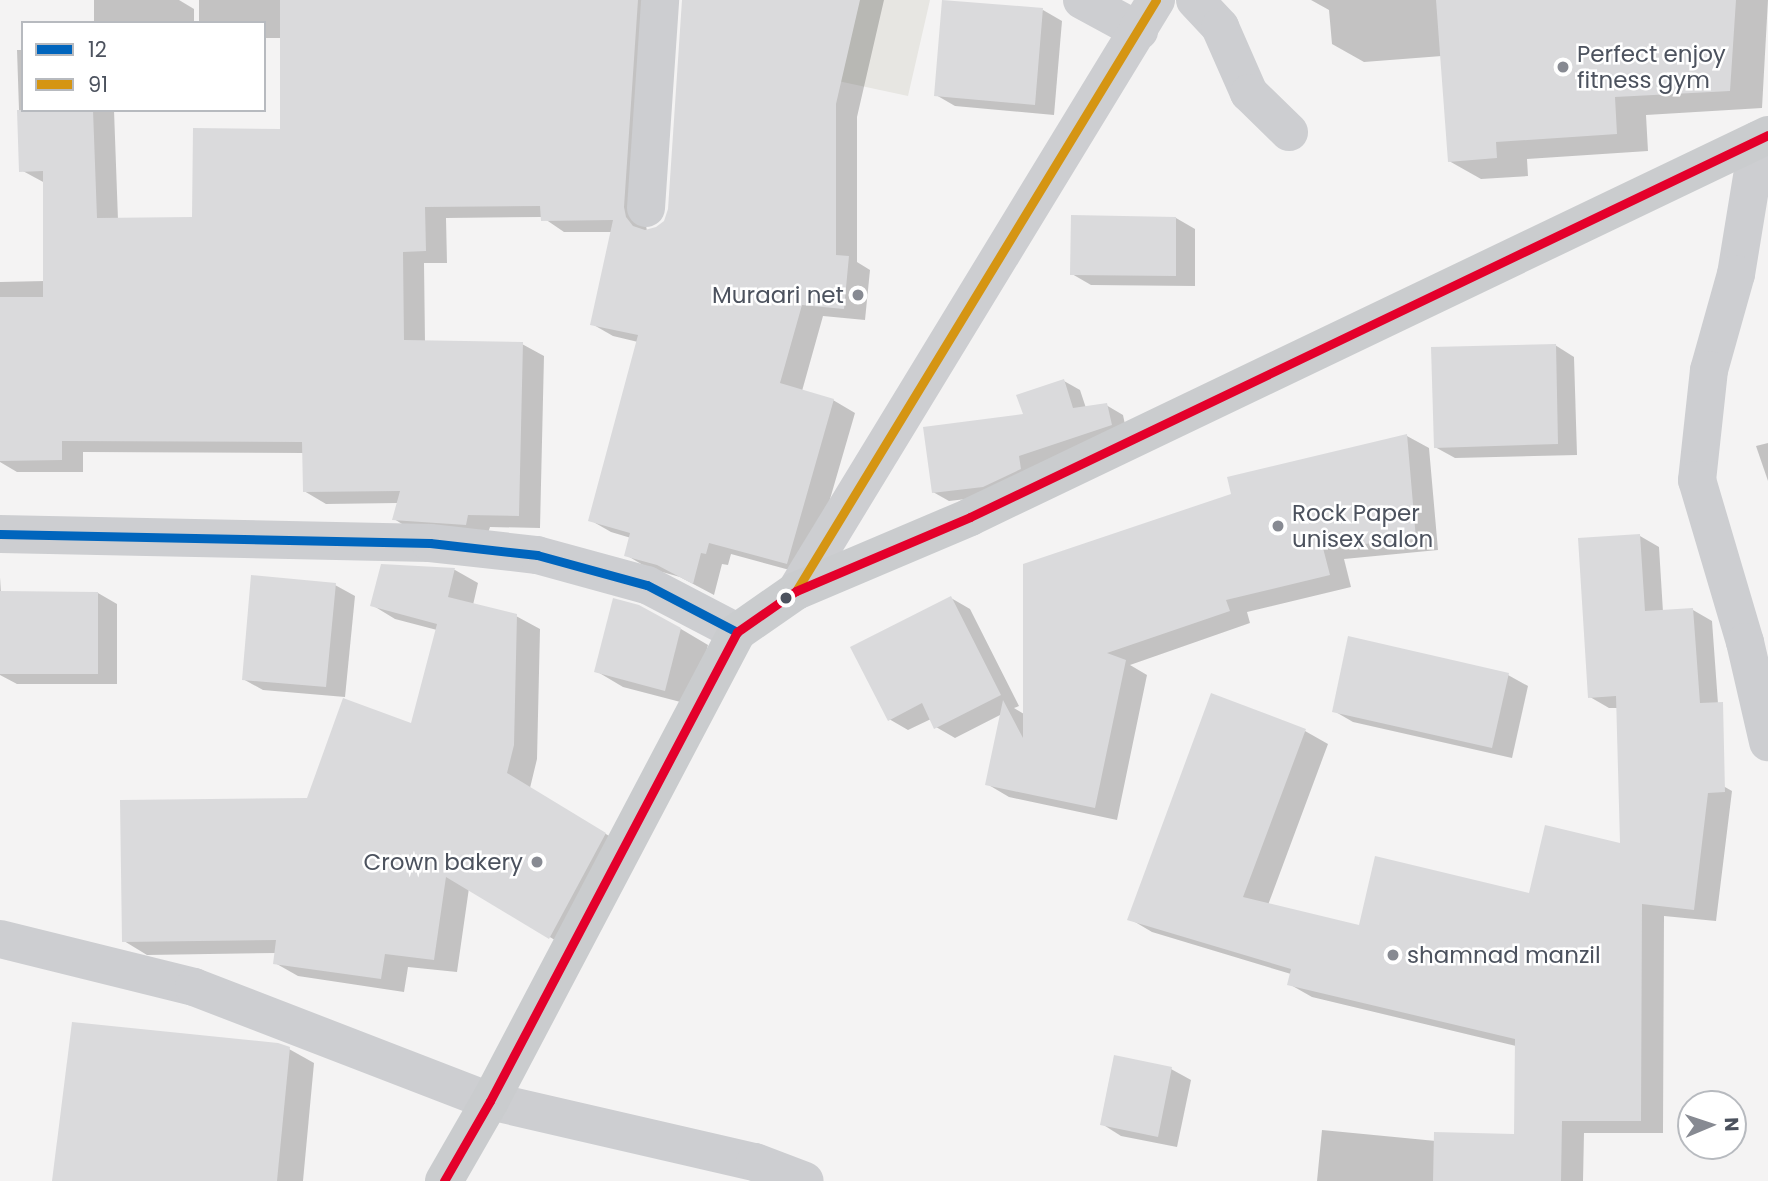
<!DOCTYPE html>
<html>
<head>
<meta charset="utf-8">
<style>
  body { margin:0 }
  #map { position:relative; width:1768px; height:1181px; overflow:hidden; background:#f4f3f3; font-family:Poppins,sans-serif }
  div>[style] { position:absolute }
  .commercial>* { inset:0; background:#e7e6e2 }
  .shadow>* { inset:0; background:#0003 }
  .building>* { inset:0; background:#dadadc }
  .minor>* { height:38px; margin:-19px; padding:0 19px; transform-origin:19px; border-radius:19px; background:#cdced1 }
  .major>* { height:38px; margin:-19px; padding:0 19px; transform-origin:19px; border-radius:19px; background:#caccce }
  .bus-1>* { height:9px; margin:-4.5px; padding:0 4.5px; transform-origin:4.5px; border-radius:4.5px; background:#0065bd }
  .bus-2>* { height:9px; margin:-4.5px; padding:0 4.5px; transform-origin:4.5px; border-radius:4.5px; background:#d59513 }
  .bus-3>* { height:9px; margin:-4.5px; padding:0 4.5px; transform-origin:4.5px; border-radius:4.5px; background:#e4002b }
  .dots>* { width:19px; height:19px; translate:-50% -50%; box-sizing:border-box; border:4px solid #fff; border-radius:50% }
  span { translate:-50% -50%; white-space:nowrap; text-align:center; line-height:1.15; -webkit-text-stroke:5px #fff; paint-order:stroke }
  .poi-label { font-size:23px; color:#4c525e }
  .left { translate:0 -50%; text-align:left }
  .right { translate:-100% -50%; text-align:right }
  .legend { position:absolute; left:21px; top:21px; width:245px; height:91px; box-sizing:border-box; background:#fff; border:2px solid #b7babf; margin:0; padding:9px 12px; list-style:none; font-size:21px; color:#4c525e }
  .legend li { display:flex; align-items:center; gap:14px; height:35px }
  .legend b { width:35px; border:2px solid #b7babf }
  .north { position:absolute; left:1677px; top:1090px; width:70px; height:70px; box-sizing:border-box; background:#fff; border:2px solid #b7babf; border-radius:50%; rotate:88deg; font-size:19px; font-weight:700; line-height:28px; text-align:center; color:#4c525e }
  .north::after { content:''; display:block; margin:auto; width:24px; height:32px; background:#878a92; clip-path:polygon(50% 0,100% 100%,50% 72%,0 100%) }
</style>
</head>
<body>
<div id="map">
  <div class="commercial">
    <i style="clip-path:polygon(751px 0,930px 0,908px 96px,740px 60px)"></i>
  </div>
  <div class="shadow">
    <i style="clip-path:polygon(94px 0,179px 0,194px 9px,194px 23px,94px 23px)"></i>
    <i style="clip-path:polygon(199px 0,664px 0,645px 220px,647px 231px,657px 229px,665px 222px,670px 210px,683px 0,884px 0,857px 117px,857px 262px,870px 270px,865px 320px,823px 316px,802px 391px,833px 400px,855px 413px,808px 575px,731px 554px,728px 565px,722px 564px,714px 595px,680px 577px,648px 568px,626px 555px,631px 538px,611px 532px,590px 520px,638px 342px,613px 336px,592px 324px,612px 232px,564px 232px,542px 217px,446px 218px,447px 263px,424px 263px,425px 342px,522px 344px,544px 356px,540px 528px,490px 527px,487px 536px,415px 532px,394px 519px,398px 503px,326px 504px,304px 491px,304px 453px,83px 452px,83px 472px,17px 472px,0 462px,0 282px,45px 281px,45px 183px,21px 170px,17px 50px,23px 50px,23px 110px,114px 110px,118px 220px,193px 219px,282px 131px,282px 38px,264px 38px,264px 23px,199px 23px)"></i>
    <i style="clip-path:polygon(1311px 0,1768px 0,1762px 108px,1646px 115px,1648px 151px,1527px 159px,1528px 176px,1481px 179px,1449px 161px,1442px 56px,1364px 62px,1332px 44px,1329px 10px)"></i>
    <i style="clip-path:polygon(1043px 10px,1062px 21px,1054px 115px,955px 106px,936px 95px)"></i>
    <i style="clip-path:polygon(1176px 218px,1195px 229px,1195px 286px,1091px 285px,1072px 274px)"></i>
    <i style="clip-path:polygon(1555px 345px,1574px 357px,1577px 455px,1455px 458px,1435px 447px)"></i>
    <i style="clip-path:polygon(1064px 381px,1080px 390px,1086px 408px,1106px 405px,1123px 415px,1127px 434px,1000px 495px,949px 501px,933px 492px)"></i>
    <i style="clip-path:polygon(1407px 436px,1429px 448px,1438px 550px,1344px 559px,1351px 587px,1247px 612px,1250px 623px,1130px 665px,1147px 675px,1117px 820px,1009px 797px,987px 784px,1002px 714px,955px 738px,936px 727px,931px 719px,908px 730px,889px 719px,951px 598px,970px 609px,1019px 706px,1014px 708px,1024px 714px,1024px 565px)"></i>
    <i style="clip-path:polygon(1768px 443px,1768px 481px,1756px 446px)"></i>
    <i style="clip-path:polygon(1640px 536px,1659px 547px,1663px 612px,1693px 610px,1712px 621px,1721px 745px,1618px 708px,1609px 708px,1590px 697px)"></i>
    <i style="clip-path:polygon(428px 567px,455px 570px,478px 583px,473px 605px,516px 616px,540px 629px,537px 759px,530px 788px,629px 848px,573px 951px,469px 888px,457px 972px,408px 967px,404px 992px,298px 976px,275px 963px,276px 953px,147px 955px,124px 941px,309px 799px,412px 726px,437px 630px,395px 619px,372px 605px)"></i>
    <i style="clip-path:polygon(0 577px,1px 593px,98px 593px,117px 604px,117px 684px,17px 684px,0 675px)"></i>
    <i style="clip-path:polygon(335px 585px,355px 596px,345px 697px,263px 690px,243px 679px)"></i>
    <i style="clip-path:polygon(681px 629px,708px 645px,692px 705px,623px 687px,596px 671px)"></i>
    <i style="clip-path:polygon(1508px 675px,1528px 686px,1512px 758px,1353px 722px,1334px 711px)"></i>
    <i style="clip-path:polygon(1212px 695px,1305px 731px,1328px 744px,1268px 905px,1361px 927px,1530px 895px,1622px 845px,1709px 778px,1732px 791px,1716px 921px,1664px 916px,1663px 1133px,1584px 1133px,1583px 1181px,1317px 1181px,1322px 1130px,1436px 1141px,1516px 1136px,1516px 1046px,1312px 997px,1289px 984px,1291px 974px,1152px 932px,1130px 919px)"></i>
    <i style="clip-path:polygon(289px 1049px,314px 1063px,303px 1181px,54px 1181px)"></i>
    <i style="clip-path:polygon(1171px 1069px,1191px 1080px,1177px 1147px,1121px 1136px,1102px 1124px)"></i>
  </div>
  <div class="building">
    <i style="clip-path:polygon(280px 0,638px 0,624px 207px,626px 217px,633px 226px,645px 230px,656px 227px,664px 221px,668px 209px,682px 0,860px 0,836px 104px,836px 255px,849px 256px,844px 309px,802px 305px,780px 383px,834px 399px,787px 564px,709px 543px,706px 554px,701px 553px,693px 584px,657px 565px,624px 556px,630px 533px,588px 521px,638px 335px,590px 325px,613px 220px,541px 221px,540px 206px,425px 207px,426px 251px,403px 252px,404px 340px,523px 342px,519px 516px,468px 515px,466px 525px,392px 520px,400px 491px,303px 492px,302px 442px,62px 441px,62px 460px,0 461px,0 297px,43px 297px,43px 171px,19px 172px,17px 110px,93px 110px,97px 218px,192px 217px,193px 128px,280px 129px)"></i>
    <i style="clip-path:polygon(942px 0,1043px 8px,1035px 105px,934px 96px)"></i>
    <i style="clip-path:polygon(1436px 0,1736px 0,1730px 91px,1615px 97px,1617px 134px,1496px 142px,1497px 158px,1448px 162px)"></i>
    <i style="clip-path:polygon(1071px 215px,1176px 217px,1176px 276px,1070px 275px)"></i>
    <i style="clip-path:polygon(1556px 344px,1558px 444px,1434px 448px,1431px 347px)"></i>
    <i style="clip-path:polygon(1064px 379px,1073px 408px,1107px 403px,1112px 425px,1019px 456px,1021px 469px,983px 487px,932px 493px,923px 427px,1023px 414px,1016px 395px)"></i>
    <i style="clip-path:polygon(1407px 434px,1416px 539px,1323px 548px,1330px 575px,1226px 600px,1230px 611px,1107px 653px,1126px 660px,1095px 808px,985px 785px,1003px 700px,1023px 738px,1023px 564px,1231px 494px,1227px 477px)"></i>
    <i style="clip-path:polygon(1640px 534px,1645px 611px,1693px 608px,1700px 703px,1723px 702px,1725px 792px,1708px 793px,1694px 910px,1642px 904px,1641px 1121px,1562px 1121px,1561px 1181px,1433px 1181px,1434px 1132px,1514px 1134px,1515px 1039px,1287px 985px,1291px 969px,1127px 920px,1211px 693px,1306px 729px,1243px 897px,1359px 925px,1375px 856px,1529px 893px,1545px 825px,1620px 843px,1616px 696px,1588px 698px,1578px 538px)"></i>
    <i style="clip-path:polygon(381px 564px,455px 568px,448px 597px,517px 614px,514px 745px,507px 773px,606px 833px,549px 939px,446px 877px,434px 960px,385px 954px,381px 979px,273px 964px,276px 940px,122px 942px,120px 800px,307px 798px,343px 698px,411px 723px,437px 624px,370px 606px)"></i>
    <i style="clip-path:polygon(251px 575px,336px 583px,326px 687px,242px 680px)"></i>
    <i style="clip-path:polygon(0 591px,98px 592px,98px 674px,0 674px)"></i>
    <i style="clip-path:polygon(951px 596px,1001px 695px,934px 729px,922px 703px,888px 721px,850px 647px)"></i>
    <i style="clip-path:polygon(613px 598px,639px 605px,681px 628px,665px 691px,594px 672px)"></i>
    <i style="clip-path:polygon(1348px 636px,1509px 673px,1492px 748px,1332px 712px)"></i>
    <i style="clip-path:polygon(72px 1022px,278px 1043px,290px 1047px,277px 1181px,52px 1181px)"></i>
    <i style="clip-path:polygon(1114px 1055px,1172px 1067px,1158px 1137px,1100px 1125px)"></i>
  </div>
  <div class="minor">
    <i style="left:1082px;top:0;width:65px;rotate:28.5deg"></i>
    <i style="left:1195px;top:0;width:37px;rotate:47deg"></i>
    <i style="left:1220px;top:27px;width:72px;rotate:66.3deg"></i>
    <i style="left:1249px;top:93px;width:56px;rotate:44.3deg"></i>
    <i style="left:1758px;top:140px;width:136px;rotate:99.3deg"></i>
    <i style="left:1736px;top:274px;width:100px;rotate:105.7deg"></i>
    <i style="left:1709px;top:370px;width:111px;rotate:96.2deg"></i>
    <i style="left:1697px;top:480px;width:169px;rotate:73.5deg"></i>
    <i style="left:1745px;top:642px;width:103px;rotate:77deg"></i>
    <i style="left:646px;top:208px;width:208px;rotate:-86.1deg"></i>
    <i style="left:0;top:534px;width:430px;rotate:1.2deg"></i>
    <i style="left:430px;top:543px;width:108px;rotate:6.4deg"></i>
    <i style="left:537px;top:555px;width:114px;rotate:15.3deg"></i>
    <i style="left:647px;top:585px;width:102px;rotate:27.6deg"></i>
    <i style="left:796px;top:591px;width:692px;rotate:-58.65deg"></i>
    <i style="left:0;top:939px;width:200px;rotate:13.9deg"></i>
    <i style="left:194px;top:987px;width:317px;rotate:21.1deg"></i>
    <i style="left:490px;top:1101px;width:272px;rotate:13deg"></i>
    <i style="left:755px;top:1162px;width:53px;rotate:20.8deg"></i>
  </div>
  <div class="major">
    <i style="left:444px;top:1181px;width:92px;rotate:-60.1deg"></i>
    <i style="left:490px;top:1101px;width:530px;rotate:-62.23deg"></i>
    <i style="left:737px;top:632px;width:72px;rotate:-34.8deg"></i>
    <i style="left:796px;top:591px;width:189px;rotate:-23deg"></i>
    <i style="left:970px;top:517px;width:885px;rotate:-25.58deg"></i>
  </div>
  <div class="bus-1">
    <i style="left:0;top:534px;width:430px;rotate:1.2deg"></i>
    <i style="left:430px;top:543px;width:108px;rotate:6.4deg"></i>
    <i style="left:537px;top:555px;width:114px;rotate:15.3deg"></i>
    <i style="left:647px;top:585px;width:102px;rotate:27.6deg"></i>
  </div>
  <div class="bus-2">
    <i style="left:796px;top:591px;width:692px;rotate:-58.65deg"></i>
  </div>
  <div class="bus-3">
    <i style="left:444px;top:1181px;width:92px;rotate:-60.1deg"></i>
    <i style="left:490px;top:1101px;width:530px;rotate:-62.23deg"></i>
    <i style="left:737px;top:632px;width:72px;rotate:-34.8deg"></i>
    <i style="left:796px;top:591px;width:189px;rotate:-23deg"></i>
    <i style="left:970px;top:517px;width:885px;rotate:-25.58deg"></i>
  </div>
  <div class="dots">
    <i style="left:1563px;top:67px;background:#878a92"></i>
    <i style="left:858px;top:295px;background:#878a92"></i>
    <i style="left:1278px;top:526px;background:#878a92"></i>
    <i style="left:786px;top:598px;background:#4c525e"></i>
    <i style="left:537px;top:862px;background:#878a92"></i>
    <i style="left:1393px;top:955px;background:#878a92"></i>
  </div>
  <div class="poi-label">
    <span class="left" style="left:1577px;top:67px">Perfect enjoy<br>fitness gym</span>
    <span class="right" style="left:844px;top:295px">Muraari net</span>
    <span class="left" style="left:1292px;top:526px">Rock Paper<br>unisex salon</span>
    <span class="right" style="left:523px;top:862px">Crown bakery</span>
    <span class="left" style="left:1407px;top:955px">shamnad manzil</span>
  </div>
  <ul class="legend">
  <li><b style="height:9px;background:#0065bd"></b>12</li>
  <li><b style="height:9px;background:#d59513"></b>91</li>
  </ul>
  <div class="north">N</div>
</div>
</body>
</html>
